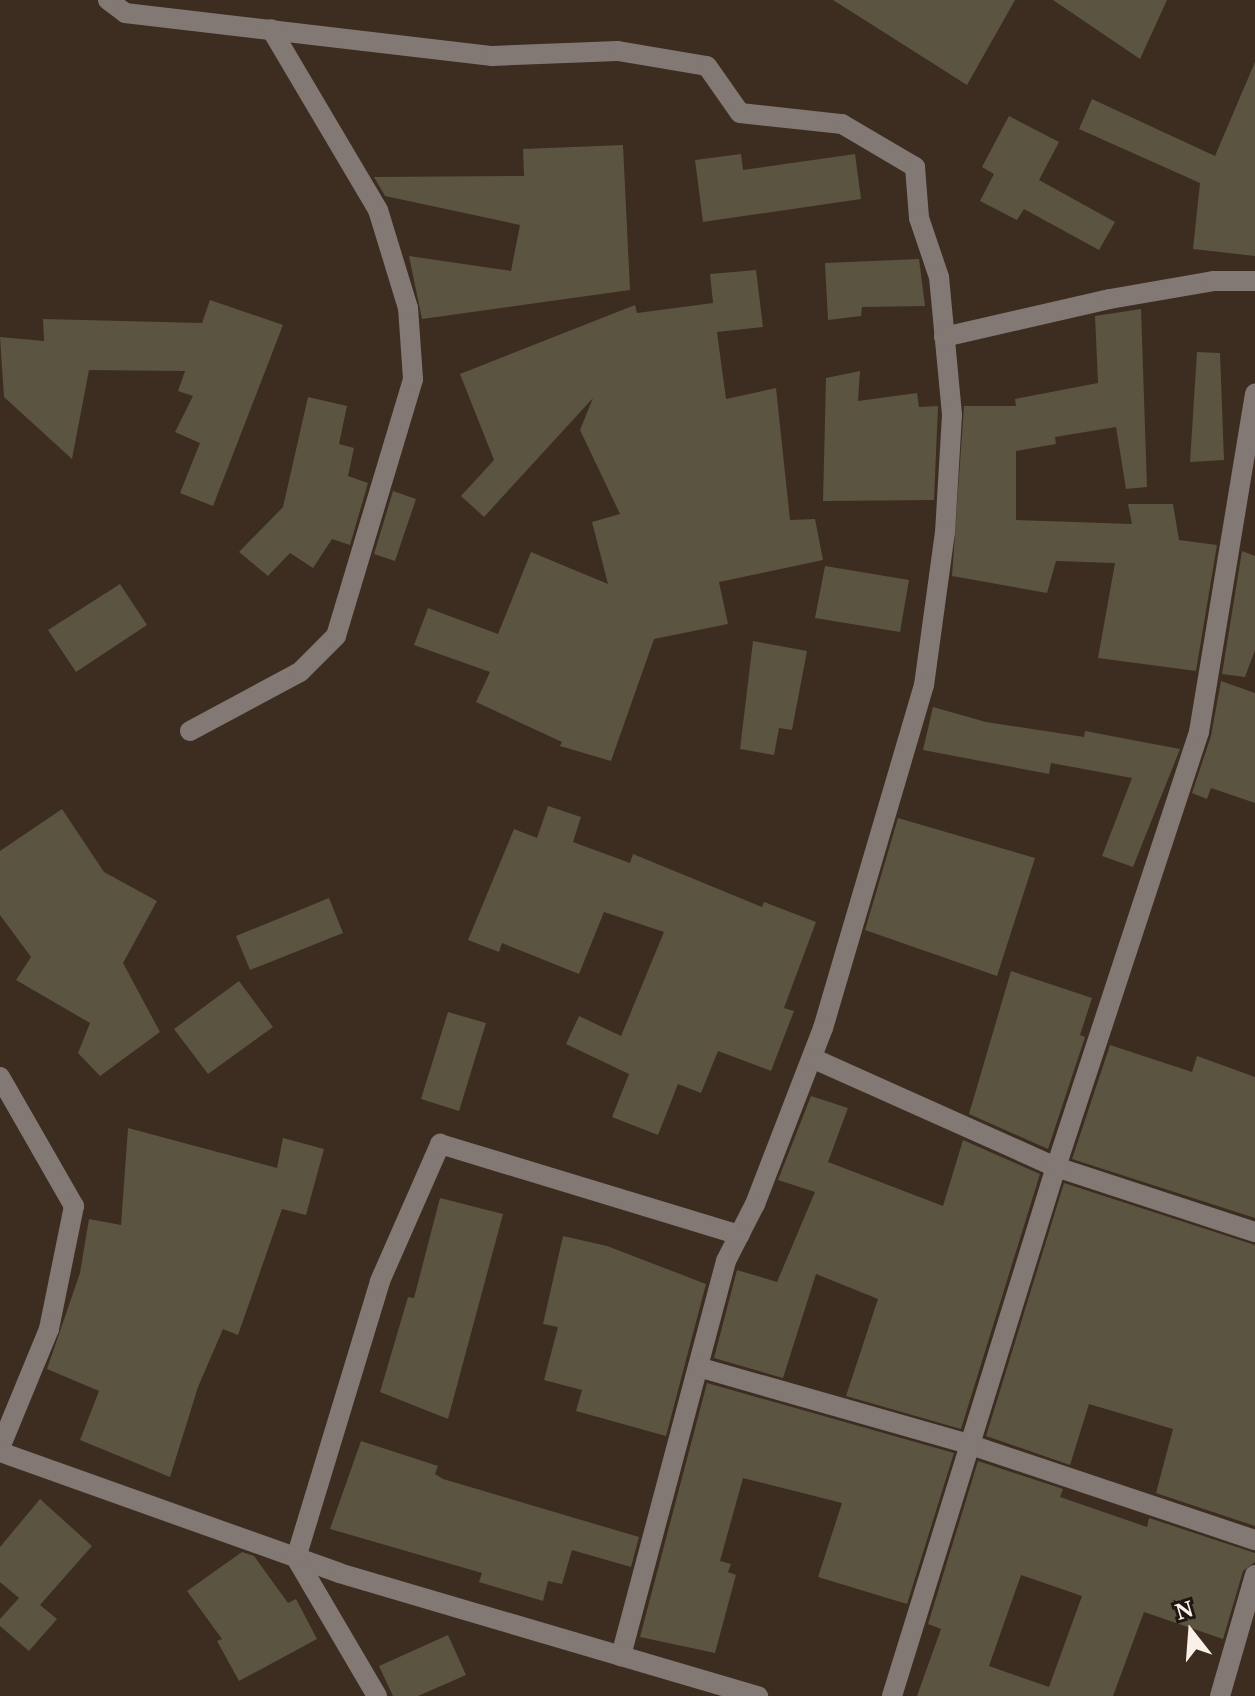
<!DOCTYPE html>
<html>
<head>
<meta charset="utf-8">
<style>
  body { margin:0 }
  #map { position:relative; width:1255px; height:1696px; overflow:hidden; background:#3c2d20; font-family:"Noto Serif",serif }
  div>[style] { position:absolute }
  .building>* { inset:0; background:#5b5441 }
  .minor>* { height:20px; margin:-10px; padding:0 10px; transform-origin:10px; border-radius:10px; background:#827874 }
  span { translate:-50% -50%; white-space:nowrap; text-align:center; line-height:1.15; -webkit-text-stroke:6px #1e1711; paint-order:stroke }
  .north { position:absolute; left:1151px; top:1592px; width:80px; height:80px; -webkit-text-stroke:6px #1e1711; paint-order:stroke; rotate:343deg; font-size:22px; font-weight:700; line-height:32px; text-align:center; color:#f9f0e7 }
  .north::after { content:''; display:block; margin:auto; width:28px; height:36px; background:#f9f0e7; clip-path:polygon(50% 0,100% 100%,50% 72%,0 100%) }
</style>
</head>
<body>
<div id="map">
  <div class="building">
    <i style="clip-path:polygon(833px 0,1015px 0,967px 85px)"></i>
    <i style="clip-path:polygon(1053px 0,1167px 0,1140px 59px)"></i>
    <i style="clip-path:polygon(1255px 62px,1255px 256px,1193px 249px,1200px 183px,1079px 129px,1092px 99px,1215px 156px)"></i>
    <i style="clip-path:polygon(1009px 116px,1059px 142px,1039px 180px,1115px 222px,1099px 250px,1024px 209px,1017px 220px,980px 201px,994px 174px,982px 167px)"></i>
    <i style="clip-path:polygon(623px 145px,630px 290px,422px 319px,409px 256px,511px 271px,520px 225px,385px 196px,374px 177px,524px 176px,523px 149px)"></i>
    <i style="clip-path:polygon(741px 154px,743px 170px,855px 154px,861px 199px,703px 222px,695px 160px)"></i>
    <i style="clip-path:polygon(919px 259px,925px 306px,862px 307px,861px 316px,828px 320px,825px 263px)"></i>
    <i style="clip-path:polygon(756px 270px,763px 327px,717px 332px,726px 399px,776px 388px,790px 520px,815px 519px,823px 560px,719px 582px,728px 624px,654px 639px,611px 761px,560px 746px,562px 742px,476px 702px,490px 672px,414px 645px,428px 608px,498px 634px,531px 552px,608px 584px,592px 522px,620px 514px,580px 430px,593px 398px,484px 517px,461px 496px,494px 460px,460px 374px,635px 305px,637px 313px,713px 303px,710px 274px)"></i>
    <i style="clip-path:polygon(210px 300px,283px 325px,213px 506px,180px 493px,200px 443px,175px 432px,193px 396px,178px 391px,185px 371px,89px 370px,72px 459px,4px 397px,0 337px,44px 341px,43px 319px,202px 323px)"></i>
    <i style="clip-path:polygon(1141px 309px,1147px 487px,1126px 489px,1116px 427px,1055px 437px,1056px 444px,1016px 451px,1016px 520px,1132px 524px,1128px 504px,1173px 504px,1179px 540px,1217px 545px,1196px 671px,1098px 658px,1115px 563px,1056px 561px,1047px 593px,952px 576px,964px 406px,1016px 406px,1015px 399px,1098px 383px,1095px 316px)"></i>
    <i style="clip-path:polygon(1197px 352px,1220px 353px,1224px 460px,1190px 462px)"></i>
    <i style="clip-path:polygon(860px 371px,858px 401px,917px 393px,919px 407px,938px 406px,934px 500px,823px 501px,826px 378px)"></i>
    <i style="clip-path:polygon(308px 397px,347px 406px,339px 444px,354px 448px,348px 476px,368px 483px,350px 545px,332px 539px,313px 568px,290px 553px,268px 576px,239px 552px,283px 507px)"></i>
    <i style="clip-path:polygon(393px 491px,416px 499px,395px 561px,374px 554px)"></i>
    <i style="clip-path:polygon(1242px 551px,1255px 556px,1255px 650px,1245px 677px,1222px 674px)"></i>
    <i style="clip-path:polygon(825px 566px,909px 580px,900px 632px,815px 618px)"></i>
    <i style="clip-path:polygon(120px 584px,147px 625px,76px 672px,48px 630px)"></i>
    <i style="clip-path:polygon(753px 641px,807px 651px,792px 730px,779px 728px,774px 755px,740px 749px)"></i>
    <i style="clip-path:polygon(1221px 681px,1255px 693px,1255px 803px,1211px 788px,1207px 799px,1192px 793px,1211px 736px)"></i>
    <i style="clip-path:polygon(933px 707px,986px 722px,1084px 737px,1085px 731px,1180px 749px,1133px 867px,1102px 856px,1132px 778px,1051px 763px,1049px 774px,923px 750px)"></i>
    <i style="clip-path:polygon(548px 806px,581px 817px,573px 842px,630px 863px,633px 854px,762px 907px,764px 902px,816px 922px,784px 1008px,794px 1011px,771px 1071px,718px 1051px,701px 1093px,678px 1084px,658px 1135px,612px 1117px,629px 1074px,566px 1044px,579px 1016px,621px 1036px,664px 932px,604px 912px,579px 974px,502px 943px,499px 952px,468px 940px,514px 829px,537px 838px)"></i>
    <i style="clip-path:polygon(62px 809px,104px 872px,157px 901px,123px 963px,160px 1032px,100px 1076px,78px 1053px,90px 1023px,16px 980px,31px 957px,0 915px,0 851px)"></i>
    <i style="clip-path:polygon(898px 818px,1035px 858px,997px 976px,865px 930px)"></i>
    <i style="clip-path:polygon(329px 898px,343px 933px,250px 970px,236px 936px)"></i>
    <i style="clip-path:polygon(1011px 971px,1092px 998px,1080px 1035px,1085px 1037px,1048px 1149px,969px 1114px)"></i>
    <i style="clip-path:polygon(239px 981px,273px 1027px,208px 1074px,174px 1029px)"></i>
    <i style="clip-path:polygon(448px 1012px,486px 1023px,459px 1111px,421px 1099px)"></i>
    <i style="clip-path:polygon(1110px 1045px,1192px 1072px,1197px 1056px,1255px 1077px,1255px 1218px,1072px 1159px)"></i>
    <i style="clip-path:polygon(811px 1096px,848px 1108px,828px 1162px,943px 1206px,963px 1140px,1040px 1174px,961px 1429px,846px 1396px,878px 1299px,816px 1274px,783px 1378px,714px 1358px,737px 1270px,777px 1282px,815px 1192px,778px 1180px)"></i>
    <i style="clip-path:polygon(128px 1128px,277px 1168px,283px 1138px,324px 1149px,306px 1215px,282px 1209px,238px 1335px,223px 1329px,198px 1387px,170px 1477px,80px 1440px,99px 1391px,47px 1369px,80px 1273px,89px 1219px,121px 1225px)"></i>
    <i style="clip-path:polygon(1064px 1183px,1255px 1245px,1255px 1526px,1156px 1493px,1173px 1429px,1089px 1404px,1070px 1465px,986px 1436px)"></i>
    <i style="clip-path:polygon(440px 1198px,503px 1214px,448px 1419px,380px 1392px,408px 1297px,414px 1298px)"></i>
    <i style="clip-path:polygon(563px 1236px,607px 1246px,706px 1284px,666px 1436px,576px 1411px,582px 1390px,544px 1380px,558px 1327px,543px 1324px)"></i>
    <i style="clip-path:polygon(707px 1383px,954px 1453px,907px 1604px,818px 1577px,842px 1503px,743px 1478px,720px 1561px,731px 1564px,728px 1572px,736px 1575px,715px 1653px,640px 1637px)"></i>
    <i style="clip-path:polygon(361px 1441px,438px 1466px,435px 1474px,443px 1479px,639px 1537px,631px 1567px,572px 1550px,562px 1584px,548px 1581px,543px 1601px,479px 1582px,482px 1573px,330px 1529px)"></i>
    <i style="clip-path:polygon(evenodd,978px 1461px,1063px 1489px,1060px 1497px,1147px 1527px,1149px 1518px,1255px 1553px,1255px 1562px,1243px 1571px,1223px 1639px,1144px 1612px,1113px 1696px,917px 1696px,941px 1629px,928px 1624px,978px 1461px,1021px 1575px,1082px 1596px,1049px 1687px,989px 1666px,1021px 1575px)"></i>
    <i style="clip-path:polygon(40px 1499px,92px 1546px,40px 1605px,57px 1619px,29px 1651px,0 1626px,0 1619px,19px 1598px,0 1582px,0 1547px)"></i>
    <i style="clip-path:polygon(242px 1552px,254px 1556px,288px 1603px,296px 1599px,317px 1639px,239px 1681px,217px 1641px,222px 1639px,187px 1591px)"></i>
    <i style="clip-path:polygon(448px 1635px,466px 1675px,418px 1696px,393px 1696px,379px 1666px)"></i>
  </div>
  <div class="minor">
    <i style="left:108px;top:0;width:21px;rotate:37deg"></i>
    <i style="left:125px;top:13px;width:370px;rotate:6.7deg"></i>
    <i style="left:492px;top:56px;width:126px;rotate:-2.3deg"></i>
    <i style="left:618px;top:51px;width:90px;rotate:9.6deg"></i>
    <i style="left:707px;top:66px;width:57px;rotate:54.9deg"></i>
    <i style="left:740px;top:113px;width:103px;rotate:6.2deg"></i>
    <i style="left:842px;top:124px;width:85px;rotate:30.5deg"></i>
    <i style="left:915px;top:167px;width:51px;rotate:85.5deg"></i>
    <i style="left:919px;top:218px;width:62px;rotate:71.3deg"></i>
    <i style="left:939px;top:277px;width:139px;rotate:84.6deg"></i>
    <i style="left:952px;top:415px;width:117px;rotate:93.4deg"></i>
    <i style="left:945px;top:532px;width:154px;rotate:97.8deg"></i>
    <i style="left:924px;top:685px;width:358px;rotate:106.4deg"></i>
    <i style="left:823px;top:1028px;width:189px;rotate:111.1deg"></i>
    <i style="left:755px;top:1204px;width:64px;rotate:117deg"></i>
    <i style="left:726px;top:1261px;width:409px;rotate:104.9deg"></i>
    <i style="left:944px;top:337px;width:170px;rotate:-12.9deg"></i>
    <i style="left:1110px;top:299px;width:106px;rotate:-9.8deg"></i>
    <i style="left:1214px;top:281px;width:41px"></i>
    <i style="left:190px;top:731px;width:125px;rotate:-28.2deg"></i>
    <i style="left:300px;top:672px;width:51px;rotate:-45deg"></i>
    <i style="left:336px;top:636px;width:268px;rotate:-73.3deg"></i>
    <i style="left:413px;top:379px;width:71px;rotate:-94deg"></i>
    <i style="left:408px;top:308px;width:102px;rotate:-107deg"></i>
    <i style="left:378px;top:210px;width:210px;rotate:-120.6deg"></i>
    <i style="left:812px;top:1058px;width:267px;rotate:24.1deg"></i>
    <i style="left:1056px;top:1167px;width:209px;rotate:18.1deg"></i>
    <i style="left:0;top:1077px;width:149px;rotate:60.2deg"></i>
    <i style="left:74px;top:1206px;width:126px;rotate:101.5deg"></i>
    <i style="left:49px;top:1329px;width:129px;rotate:112.4deg"></i>
    <i style="left:698px;top:1367px;width:281px;rotate:15.9deg"></i>
    <i style="left:968px;top:1444px;width:303px;rotate:18.5deg"></i>
    <i style="left:0;top:1452px;width:360px;rotate:19.6deg"></i>
    <i style="left:339px;top:1573px;width:437px;rotate:16.4deg"></i>
    <i style="left:377px;top:1696px;width:160px;rotate:-120.4deg"></i>
    <i style="left:296px;top:1558px;width:289px;rotate:-73.1deg"></i>
    <i style="left:380px;top:1281px;width:150px;rotate:-66.3deg"></i>
    <i style="left:440px;top:1144px;width:313px;rotate:16.9deg"></i>
    <i style="left:892px;top:1696px;width:554px;rotate:-72.78deg"></i>
    <i style="left:1056px;top:1167px;width:458px;rotate:-71.8deg"></i>
    <i style="left:1199px;top:732px;width:343px;rotate:-80.6deg"></i>
    <i style="left:1220px;top:1696px;width:126px;rotate:-73.9deg"></i>
  </div>
  <div class="north">N</div>
</div>
</body>
</html>
